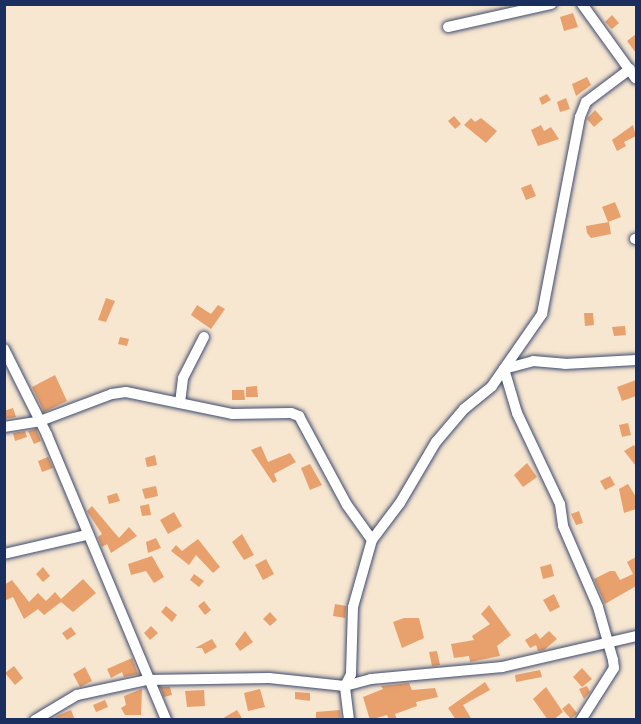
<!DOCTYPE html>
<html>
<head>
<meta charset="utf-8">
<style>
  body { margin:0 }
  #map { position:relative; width:641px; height:724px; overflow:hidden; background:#f7e6d0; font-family:"Libre Bodoni",serif }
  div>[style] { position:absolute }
  .building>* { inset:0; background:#e8a16c }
  .roads { filter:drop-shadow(0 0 2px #3c4a6f) drop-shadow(0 0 2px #3c4a6f) }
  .minor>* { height:10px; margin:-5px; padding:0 5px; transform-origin:5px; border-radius:5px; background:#fff }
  span { translate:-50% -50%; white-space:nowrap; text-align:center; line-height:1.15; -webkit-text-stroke:6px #fdfcf7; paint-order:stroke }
  .frame { position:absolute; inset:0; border:6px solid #1b2f5e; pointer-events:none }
</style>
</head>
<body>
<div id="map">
  <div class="building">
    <i style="clip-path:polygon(573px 13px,578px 27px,564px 31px,560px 17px)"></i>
    <i style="clip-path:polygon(612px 15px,619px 23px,612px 29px,605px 22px)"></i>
    <i style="clip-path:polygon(636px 34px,636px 53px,627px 41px)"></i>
    <i style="clip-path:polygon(587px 77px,591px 85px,576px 96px,572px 84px)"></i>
    <i style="clip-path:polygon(547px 94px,551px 100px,542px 105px,539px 98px)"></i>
    <i style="clip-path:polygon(566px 98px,570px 109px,560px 112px,557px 102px)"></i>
    <i style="clip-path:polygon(595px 110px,603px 119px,594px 127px,587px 119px)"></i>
    <i style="clip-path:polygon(454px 116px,461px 124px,455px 129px,448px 121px)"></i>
    <i style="clip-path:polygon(471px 118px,475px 122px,481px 118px,497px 131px,486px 143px,464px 125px)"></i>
    <i style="clip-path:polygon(541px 125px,544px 131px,551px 127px,559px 139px,538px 146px,531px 130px)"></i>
    <i style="clip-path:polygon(633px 125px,636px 136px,624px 142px,626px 146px,617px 151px,612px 140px)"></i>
    <i style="clip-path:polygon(531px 184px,536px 196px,526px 200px,521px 188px)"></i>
    <i style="clip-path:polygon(615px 202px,621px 217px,608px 222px,602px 207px)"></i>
    <i style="clip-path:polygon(609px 222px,611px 234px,591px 238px,587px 233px,586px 226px)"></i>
    <i style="clip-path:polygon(106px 298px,115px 301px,106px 322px,98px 320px)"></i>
    <i style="clip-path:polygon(197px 305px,211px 314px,218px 305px,225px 309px,211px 329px,191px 315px)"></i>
    <i style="clip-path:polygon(584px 313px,593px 313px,594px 325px,585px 326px)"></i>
    <i style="clip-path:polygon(625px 326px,626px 335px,614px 336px,612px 327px)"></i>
    <i style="clip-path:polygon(120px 337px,129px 339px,127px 346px,118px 344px)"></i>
    <i style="clip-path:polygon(55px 375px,67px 401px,44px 412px,32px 387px)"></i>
    <i style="clip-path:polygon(636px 380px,636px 396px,622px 401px,617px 387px)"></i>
    <i style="clip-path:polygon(257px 386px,258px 397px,246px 397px,246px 387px)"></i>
    <i style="clip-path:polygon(232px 390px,244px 390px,245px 400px,232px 400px)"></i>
    <i style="clip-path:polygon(13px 408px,16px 417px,4px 419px,4px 411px)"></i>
    <i style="clip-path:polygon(628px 423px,631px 435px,622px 437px,619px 425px)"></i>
    <i style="clip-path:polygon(36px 429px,41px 441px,34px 444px,28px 431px)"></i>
    <i style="clip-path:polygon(25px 431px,27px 437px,15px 441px,13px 433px)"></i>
    <i style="clip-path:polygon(634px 445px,636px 449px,636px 466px,624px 451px)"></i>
    <i style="clip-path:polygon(261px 446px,268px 462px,290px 453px,296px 462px,274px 474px,277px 481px,273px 483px,251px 450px)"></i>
    <i style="clip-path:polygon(155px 455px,157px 465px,147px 467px,145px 458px)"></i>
    <i style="clip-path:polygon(48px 457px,53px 468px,42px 472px,38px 461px)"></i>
    <i style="clip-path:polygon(527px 463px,537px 477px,523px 487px,514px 475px)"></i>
    <i style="clip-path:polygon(310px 464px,322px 485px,310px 490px,301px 468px)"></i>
    <i style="clip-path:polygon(610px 476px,615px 485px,605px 490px,600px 481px)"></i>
    <i style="clip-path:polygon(628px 484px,636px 497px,636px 509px,624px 513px,619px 489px)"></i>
    <i style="clip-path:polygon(156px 486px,158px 496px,145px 499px,142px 489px)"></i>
    <i style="clip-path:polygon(117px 493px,120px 501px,109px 504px,107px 496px)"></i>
    <i style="clip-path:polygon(149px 504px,151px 515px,142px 516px,140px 506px)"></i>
    <i style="clip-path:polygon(92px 506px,119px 538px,129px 527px,137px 536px,111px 553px,107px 544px,102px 547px,98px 537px,102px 534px,87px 511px)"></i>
    <i style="clip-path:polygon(579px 511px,583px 523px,576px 525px,571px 514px)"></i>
    <i style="clip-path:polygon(174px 512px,182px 526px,168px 534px,160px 520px)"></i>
    <i style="clip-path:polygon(242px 534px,254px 555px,244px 560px,232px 542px)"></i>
    <i style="clip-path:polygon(156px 538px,161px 548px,148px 553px,146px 542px)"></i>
    <i style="clip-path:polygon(198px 539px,220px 567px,213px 573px,196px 555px,189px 565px,171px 551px,176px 545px,182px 551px)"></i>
    <i style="clip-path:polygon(152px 556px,164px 577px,154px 583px,146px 571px,131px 575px,128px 564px)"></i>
    <i style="clip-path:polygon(636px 557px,636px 586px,605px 604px,594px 579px,610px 571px,615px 571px,620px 580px,633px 574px,627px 562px)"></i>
    <i style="clip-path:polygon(266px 559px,274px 574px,263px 580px,255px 565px)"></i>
    <i style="clip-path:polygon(551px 564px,554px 576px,543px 579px,540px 567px)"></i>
    <i style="clip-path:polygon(43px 567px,50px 576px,43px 582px,36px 574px)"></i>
    <i style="clip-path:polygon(194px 574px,204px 581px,199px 587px,190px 580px)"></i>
    <i style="clip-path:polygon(83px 579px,96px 593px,73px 612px,61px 602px,44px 615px,38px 609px,24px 619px,13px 597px,4px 601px,4px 585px,12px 580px,29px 602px,38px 593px,46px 601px,55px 592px,61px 599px)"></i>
    <i style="clip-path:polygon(554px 594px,560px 607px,550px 612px,543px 600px)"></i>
    <i style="clip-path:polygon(204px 601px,211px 610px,205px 615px,198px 606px)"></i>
    <i style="clip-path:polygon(335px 604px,346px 606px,345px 618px,333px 616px)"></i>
    <i style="clip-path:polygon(489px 605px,511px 635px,497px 646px,500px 656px,470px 662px,469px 656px,454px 658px,451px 644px,474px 640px,472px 636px,490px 624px,481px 614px)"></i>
    <i style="clip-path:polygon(166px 606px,177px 615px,172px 622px,161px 612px)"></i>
    <i style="clip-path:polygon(270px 612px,277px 620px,270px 626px,263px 619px)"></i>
    <i style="clip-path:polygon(404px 618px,419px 618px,424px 638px,402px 648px,393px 622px)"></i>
    <i style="clip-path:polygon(151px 626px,158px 633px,150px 640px,144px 633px)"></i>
    <i style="clip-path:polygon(71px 627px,76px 634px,67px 640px,62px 633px)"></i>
    <i style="clip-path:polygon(245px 631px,253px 642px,240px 651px,235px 644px)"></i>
    <i style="clip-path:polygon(549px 631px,557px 639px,544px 650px,538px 651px,536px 645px,530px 648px,525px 640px,536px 633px,540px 639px)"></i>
    <i style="clip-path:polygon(212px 639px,217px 647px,205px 654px,202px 648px,195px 648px)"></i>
    <i style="clip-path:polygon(437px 651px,440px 665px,432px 666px,429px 652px)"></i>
    <i style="clip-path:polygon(132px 658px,138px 674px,124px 677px,122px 672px,111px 678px,107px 669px)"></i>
    <i style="clip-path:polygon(14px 666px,23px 678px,15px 685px,5px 673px)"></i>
    <i style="clip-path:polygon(85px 667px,92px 681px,80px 687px,73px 674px)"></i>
    <i style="clip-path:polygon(582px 668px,592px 679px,582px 687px,573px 677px)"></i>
    <i style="clip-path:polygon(540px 670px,542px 677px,516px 682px,515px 675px)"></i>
    <i style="clip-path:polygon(485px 682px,490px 690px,463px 705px,472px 720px,456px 720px,448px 708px)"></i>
    <i style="clip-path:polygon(409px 683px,412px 690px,435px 688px,438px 697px,416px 702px,417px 706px,395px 714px,397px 720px,389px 720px,387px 715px,370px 720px,363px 697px,383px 689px,381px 686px)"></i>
    <i style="clip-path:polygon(587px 686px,590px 692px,584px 699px,579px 689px)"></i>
    <i style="clip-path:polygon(160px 687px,170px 687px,172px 695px,164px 697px)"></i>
    <i style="clip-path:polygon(546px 687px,563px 712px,553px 720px,548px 720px,533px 699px)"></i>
    <i style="clip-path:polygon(142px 689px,141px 715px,125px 715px,121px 708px,126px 705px,124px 696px)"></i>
    <i style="clip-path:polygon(260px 689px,265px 707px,248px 711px,244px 693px)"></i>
    <i style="clip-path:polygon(204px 690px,205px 706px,187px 707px,185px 691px)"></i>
    <i style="clip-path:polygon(295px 692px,310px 693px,310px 701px,295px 699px)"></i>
    <i style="clip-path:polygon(105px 700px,108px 707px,96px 712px,93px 705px)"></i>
    <i style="clip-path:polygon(569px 703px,577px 713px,571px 719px,562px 709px)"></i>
    <i style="clip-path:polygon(71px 710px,75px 720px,51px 720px,59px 715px)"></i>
    <i style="clip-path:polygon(237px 710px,243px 720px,220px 720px)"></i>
    <i style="clip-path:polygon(340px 710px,341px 720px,316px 720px,316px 712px)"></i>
  </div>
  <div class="roads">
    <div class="minor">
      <i style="left:582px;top:4px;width:92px;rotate:54.2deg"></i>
      <i style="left:448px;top:27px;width:106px;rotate:-12.6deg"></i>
      <i style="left:635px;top:239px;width:1px"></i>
      <i style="left:4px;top:349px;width:96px;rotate:63.4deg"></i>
      <i style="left:47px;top:435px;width:309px;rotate:67.3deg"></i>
      <i style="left:504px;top:369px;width:46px;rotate:73.5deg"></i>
      <i style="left:517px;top:413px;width:101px;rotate:64.7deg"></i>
      <i style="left:560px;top:504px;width:22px;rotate:82deg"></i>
      <i style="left:563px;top:526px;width:88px;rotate:66.6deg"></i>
      <i style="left:598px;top:607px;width:55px;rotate:74.2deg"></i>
      <i style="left:613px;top:660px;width:8px;rotate:83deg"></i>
      <i style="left:614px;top:668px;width:62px;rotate:122.4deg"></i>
      <i style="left:504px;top:369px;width:30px;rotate:-15deg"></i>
      <i style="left:533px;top:361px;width:32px;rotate:5deg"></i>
      <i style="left:565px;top:364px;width:71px;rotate:-3.2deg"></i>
      <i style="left:180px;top:403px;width:25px;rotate:-83deg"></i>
      <i style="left:183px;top:378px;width:46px;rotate:-62.9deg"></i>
      <i style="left:4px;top:427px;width:36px;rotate:-9deg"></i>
      <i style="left:40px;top:421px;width:77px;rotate:-20.6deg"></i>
      <i style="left:112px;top:394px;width:14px;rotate:-8deg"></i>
      <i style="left:126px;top:392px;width:108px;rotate:11.7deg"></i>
      <i style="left:232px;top:414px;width:59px;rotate:-1deg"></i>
      <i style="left:291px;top:413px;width:9px;rotate:21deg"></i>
      <i style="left:299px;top:416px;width:101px;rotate:61.7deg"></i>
      <i style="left:347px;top:505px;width:43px;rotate:54.5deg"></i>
      <i style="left:4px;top:554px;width:84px;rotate:-13deg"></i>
      <i style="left:35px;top:720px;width:49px;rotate:-30.8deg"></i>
      <i style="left:77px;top:695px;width:72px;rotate:-12.1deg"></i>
      <i style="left:147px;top:680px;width:122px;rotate:-0.9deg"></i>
      <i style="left:269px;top:678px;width:76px;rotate:6deg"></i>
      <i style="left:345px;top:686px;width:27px;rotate:-15deg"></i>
      <i style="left:371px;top:679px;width:132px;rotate:-5.2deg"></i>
      <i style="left:502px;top:667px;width:138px;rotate:-13deg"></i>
      <i style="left:349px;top:720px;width:34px;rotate:-97deg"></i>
      <i style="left:345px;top:686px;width:13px;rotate:-63deg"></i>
      <i style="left:351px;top:674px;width:67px;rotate:-88.3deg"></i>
      <i style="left:353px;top:607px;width:70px;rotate:-74.2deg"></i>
      <i style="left:372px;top:540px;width:46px;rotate:-52.9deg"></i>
      <i style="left:400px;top:503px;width:71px;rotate:-59.5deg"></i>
      <i style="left:436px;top:442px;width:43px;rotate:-49.7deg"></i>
      <i style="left:464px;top:409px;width:36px;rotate:-39deg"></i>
      <i style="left:492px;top:386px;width:88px;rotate:-55.2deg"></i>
      <i style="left:542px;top:314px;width:201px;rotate:-79.1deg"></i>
      <i style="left:580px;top:117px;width:16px;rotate:-68deg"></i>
      <i style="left:586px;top:102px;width:55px;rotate:-36.9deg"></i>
    </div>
  </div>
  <div class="frame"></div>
</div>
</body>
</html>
